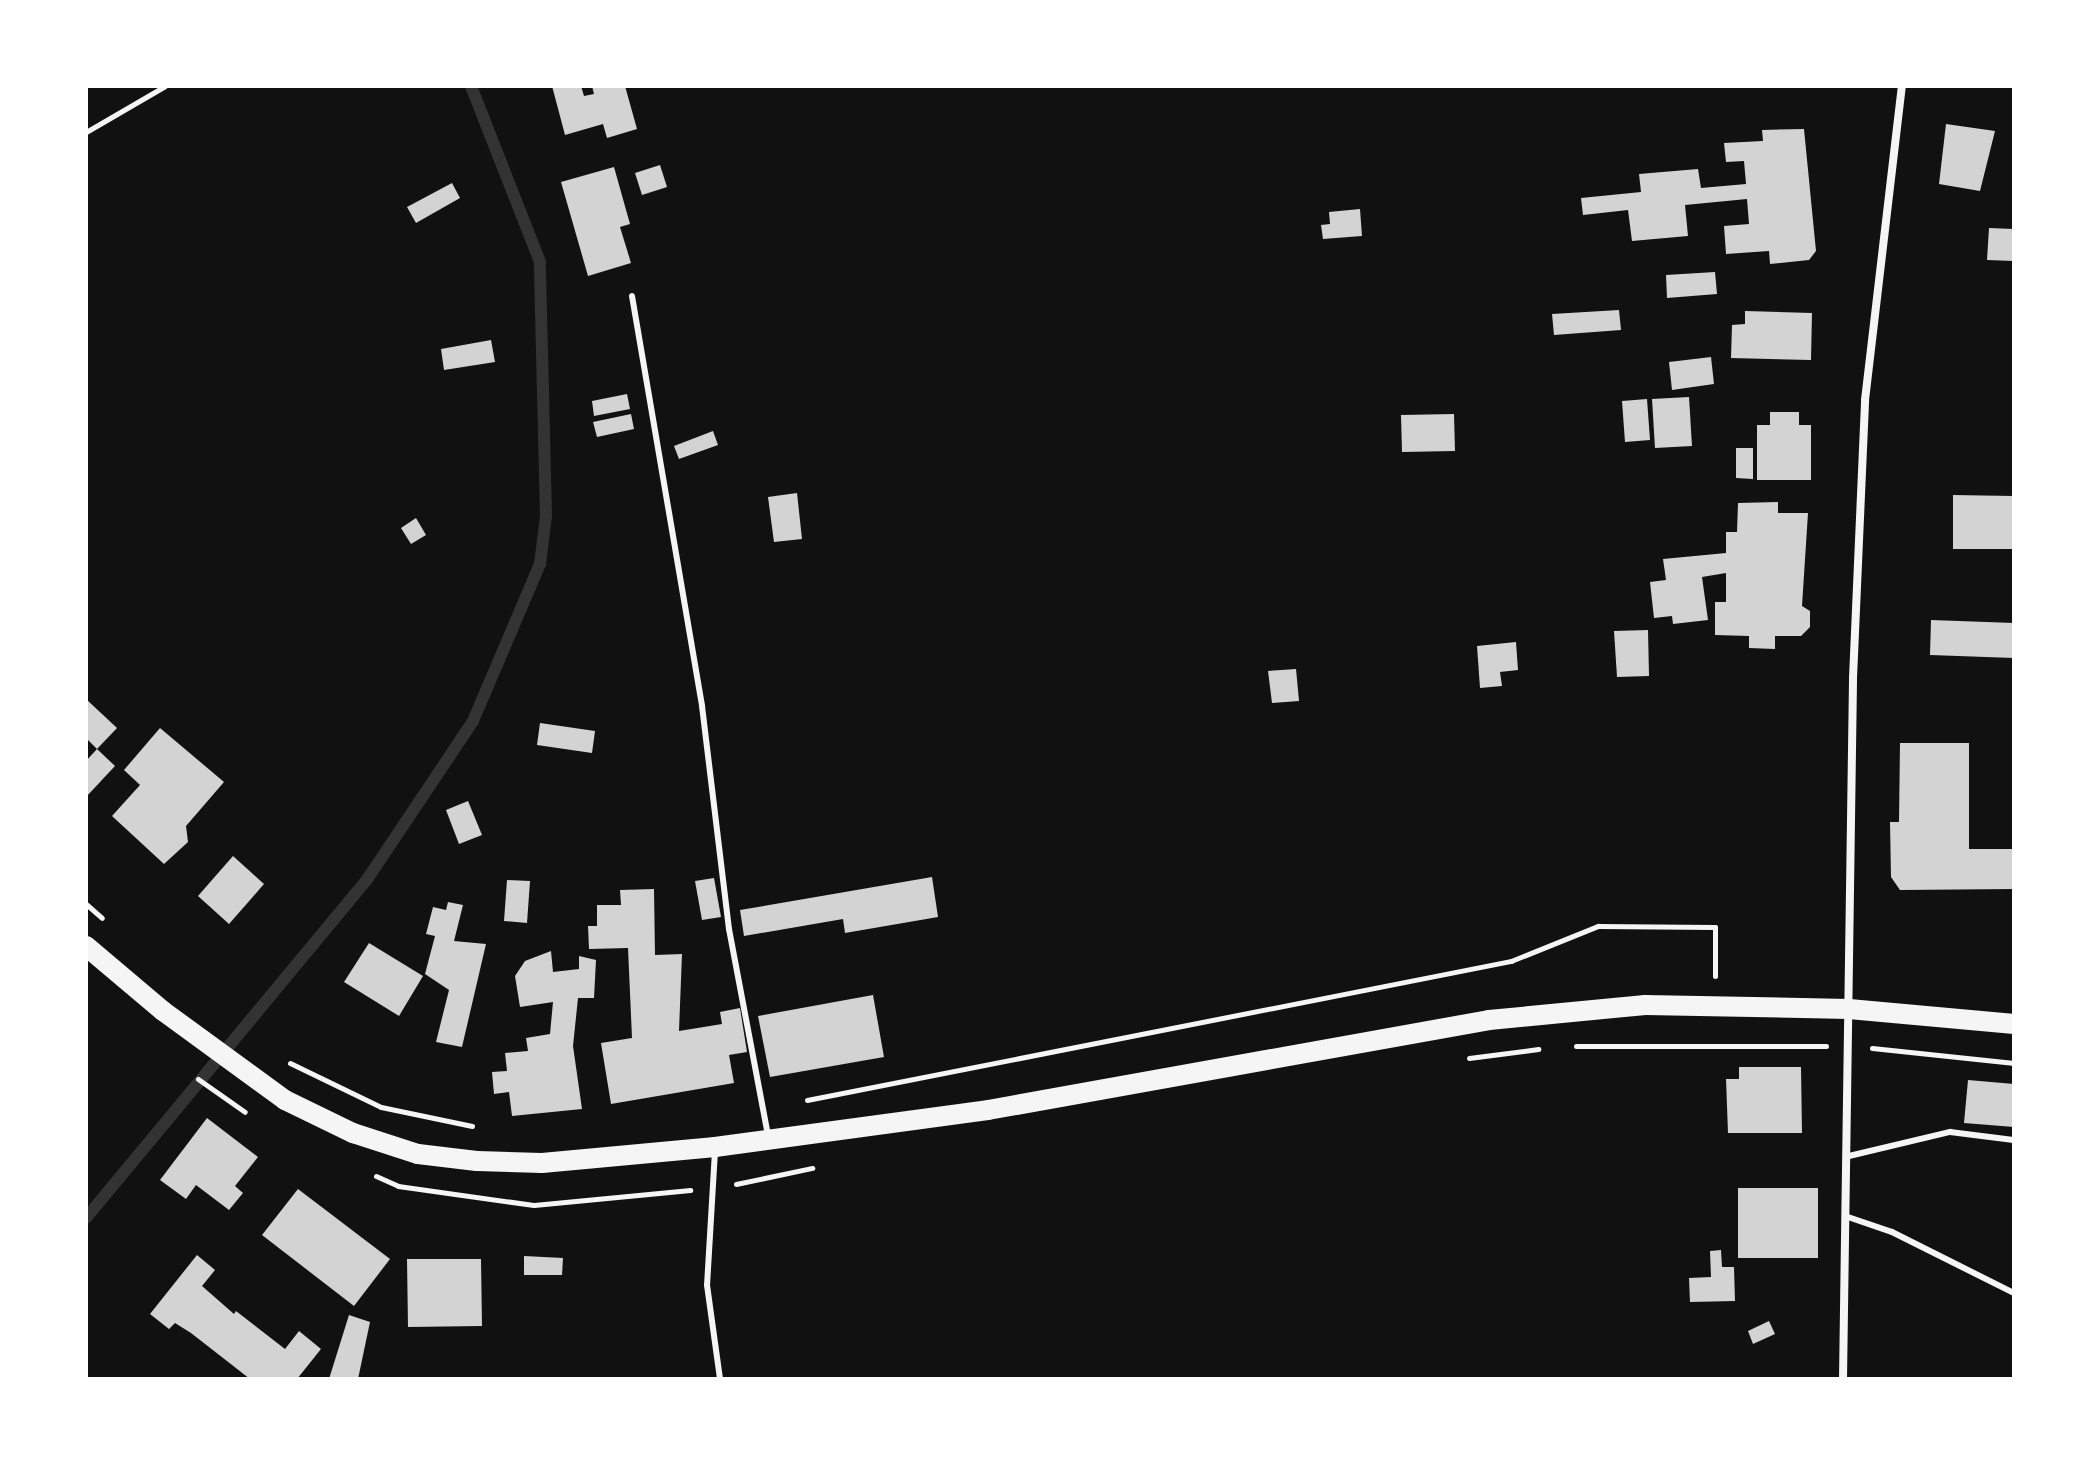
<!DOCTYPE html>
<html>
<head>
<meta charset="utf-8">
<style>
  body { margin:0 }
  #map { position:relative; width:2100px; height:1465px; overflow:hidden; background:#111; font-family:"Fira Sans",sans-serif }
  div>[style] { position:absolute }
  .stream>* { height:12px; margin:-6px; padding:0 6px; transform-origin:6px; border-radius:6px; background:#333 }
  .building>* { inset:0; background:#d3d3d3 }
  .path>* { height:5px; margin:-2.5px; padding:0 2.5px; transform-origin:2.5px; border-radius:2.5px; background:#f5f5f5 }
  .service>* { height:6px; margin:-3px; padding:0 3px; transform-origin:3px; border-radius:3px; background:#f5f5f5 }
  .minor>* { height:8px; margin:-4px; padding:0 4px; transform-origin:4px; border-radius:4px; background:#f5f5f5 }
  .primary>* { height:20px; margin:-10px; padding:0 10px; transform-origin:10px; border-radius:10px; background:#f5f5f5 }
  span { translate:-50% -50%; white-space:nowrap; text-align:center; line-height:1.15; -webkit-text-stroke:6px #fff; paint-order:stroke }
  .frame { position:absolute; inset:0; border:88px solid #fff; pointer-events:none }
</style>
</head>
<body>
<div id="map">
  <div class="stream">
    <i style="left:86px;top:1218px;width:438px;rotate:-50.3deg"></i>
    <i style="left:366px;top:881px;width:192px;rotate:-56.2deg"></i>
    <i style="left:473px;top:721px;width:171px;rotate:-66.9deg"></i>
    <i style="left:540px;top:564px;width:48px;rotate:-82.9deg"></i>
    <i style="left:546px;top:516px;width:254px;rotate:-91.4deg"></i>
    <i style="left:540px;top:262px;width:189px;rotate:-111.4deg"></i>
  </div>
  <div class="building">
    <i style="clip-path:polygon(552px 86px,581px 86px,584px 96px,594px 94px,592px 86px,625px 86px,637px 129px,607px 138px,603px 124px,565px 135px)"></i>
    <i style="clip-path:polygon(1946px 124px,1995px 131px,1980px 191px,1939px 184px)"></i>
    <i style="clip-path:polygon(1804px 129px,1816px 251px,1809px 260px,1770px 264px,1769px 251px,1726px 254px,1724px 226px,1749px 224px,1747px 199px,1685px 205px,1688px 236px,1632px 241px,1628px 210px,1583px 215px,1581px 198px,1641px 192px,1639px 174px,1698px 169px,1701px 188px,1746px 184px,1744px 161px,1726px 162px,1724px 143px,1763px 141px,1762px 130px)"></i>
    <i style="clip-path:polygon(660px 165px,667px 187px,642px 195px,635px 173px)"></i>
    <i style="clip-path:polygon(614px 167px,630px 224px,620px 227px,631px 263px,588px 276px,561px 182px)"></i>
    <i style="clip-path:polygon(452px 183px,460px 198px,416px 223px,407px 207px)"></i>
    <i style="clip-path:polygon(1360px 209px,1362px 236px,1323px 239px,1321px 225px,1330px 224px,1329px 212px)"></i>
    <i style="clip-path:polygon(1989px 228px,2014px 229px,2014px 261px,1987px 260px)"></i>
    <i style="clip-path:polygon(1715px 272px,1717px 294px,1667px 298px,1666px 275px)"></i>
    <i style="clip-path:polygon(1619px 310px,1621px 330px,1554px 335px,1552px 314px)"></i>
    <i style="clip-path:polygon(1745px 311px,1812px 313px,1811px 360px,1731px 358px,1732px 325px,1745px 324px)"></i>
    <i style="clip-path:polygon(491px 340px,495px 362px,444px 370px,441px 349px)"></i>
    <i style="clip-path:polygon(1711px 357px,1714px 384px,1672px 390px,1669px 362px)"></i>
    <i style="clip-path:polygon(627px 394px,630px 409px,594px 416px,592px 401px)"></i>
    <i style="clip-path:polygon(1689px 397px,1692px 446px,1655px 448px,1652px 399px)"></i>
    <i style="clip-path:polygon(1647px 399px,1650px 440px,1625px 442px,1622px 401px)"></i>
    <i style="clip-path:polygon(1770px 412px,1799px 412px,1799px 425px,1811px 425px,1811px 480px,1757px 480px,1757px 425px,1770px 425px)"></i>
    <i style="clip-path:polygon(631px 414px,634px 429px,597px 437px,593px 422px)"></i>
    <i style="clip-path:polygon(1454px 414px,1455px 451px,1402px 452px,1401px 415px)"></i>
    <i style="clip-path:polygon(713px 431px,718px 445px,679px 459px,674px 446px)"></i>
    <i style="clip-path:polygon(1736px 448px,1753px 448px,1753px 479px,1736px 478px)"></i>
    <i style="clip-path:polygon(797px 493px,802px 539px,774px 542px,768px 497px)"></i>
    <i style="clip-path:polygon(1953px 495px,2014px 496px,2014px 549px,1953px 549px)"></i>
    <i style="clip-path:polygon(1778px 502px,1778px 513px,1808px 513px,1802px 606px,1810px 611px,1810px 627px,1801px 636px,1775px 636px,1775px 649px,1749px 648px,1749px 636px,1715px 635px,1715px 602px,1726px 602px,1726px 573px,1702px 577px,1708px 620px,1673px 624px,1672px 616px,1654px 618px,1650px 582px,1666px 580px,1663px 559px,1726px 553px,1726px 532px,1737px 532px,1738px 503px)"></i>
    <i style="clip-path:polygon(416px 518px,426px 535px,411px 544px,401px 528px)"></i>
    <i style="clip-path:polygon(1931px 620px,2014px 623px,2014px 658px,1930px 655px)"></i>
    <i style="clip-path:polygon(1648px 630px,1649px 676px,1617px 677px,1614px 631px)"></i>
    <i style="clip-path:polygon(1516px 642px,1518px 670px,1500px 672px,1502px 686px,1480px 688px,1477px 646px)"></i>
    <i style="clip-path:polygon(1296px 669px,1299px 701px,1272px 703px,1268px 671px)"></i>
    <i style="clip-path:polygon(86px 699px,117px 728px,97px 749px,86px 738px)"></i>
    <i style="clip-path:polygon(540px 723px,595px 731px,592px 753px,537px 745px)"></i>
    <i style="clip-path:polygon(160px 728px,224px 782px,186px 826px,188px 842px,164px 864px,112px 816px,140px 785px,124px 770px)"></i>
    <i style="clip-path:polygon(1900px 743px,1969px 743px,1969px 849px,2014px 849px,2014px 889px,1900px 890px,1891px 877px,1890px 822px,1899px 822px)"></i>
    <i style="clip-path:polygon(97px 749px,115px 766px,86px 797px,86px 761px)"></i>
    <i style="clip-path:polygon(468px 801px,482px 835px,459px 844px,446px 810px)"></i>
    <i style="clip-path:polygon(233px 856px,264px 884px,229px 924px,198px 896px)"></i>
    <i style="clip-path:polygon(932px 877px,938px 917px,845px 933px,843px 919px,744px 936px,740px 910px)"></i>
    <i style="clip-path:polygon(714px 878px,721px 917px,702px 920px,695px 881px)"></i>
    <i style="clip-path:polygon(507px 880px,530px 881px,527px 923px,504px 921px)"></i>
    <i style="clip-path:polygon(654px 889px,655px 955px,682px 954px,679px 1031px,722px 1024px,720px 1012px,740px 1008px,747px 1052px,729px 1055px,734px 1083px,611px 1104px,601px 1043px,632px 1038px,628px 948px,589px 949px,588px 926px,597px 926px,597px 905px,621px 905px,620px 890px)"></i>
    <i style="clip-path:polygon(448px 902px,463px 905px,454px 941px,486px 944px,462px 1047px,436px 1042px,449px 990px,425px 974px,435px 936px,426px 934px,433px 907px,446px 910px)"></i>
    <i style="clip-path:polygon(369px 943px,423px 976px,399px 1016px,344px 982px)"></i>
    <i style="clip-path:polygon(551px 951px,553px 972px,579px 969px,579px 956px,596px 960px,594px 998px,578px 998px,573px 1046px,582px 1109px,512px 1116px,509px 1092px,494px 1094px,492px 1072px,507px 1071px,505px 1053px,528px 1051px,526px 1038px,550px 1034px,553px 1002px,520px 1007px,515px 976px,525px 961px)"></i>
    <i style="clip-path:polygon(873px 995px,884px 1057px,770px 1077px,758px 1016px)"></i>
    <i style="clip-path:polygon(1739px 1067px,1801px 1067px,1802px 1133px,1728px 1133px,1726px 1079px,1739px 1079px)"></i>
    <i style="clip-path:polygon(1968px 1080px,2014px 1084px,2014px 1127px,1964px 1123px)"></i>
    <i style="clip-path:polygon(207px 1118px,258px 1157px,235px 1186px,243px 1193px,229px 1210px,196px 1185px,186px 1199px,160px 1180px)"></i>
    <i style="clip-path:polygon(1738px 1188px,1818px 1188px,1818px 1258px,1738px 1258px)"></i>
    <i style="clip-path:polygon(298px 1189px,390px 1259px,354px 1306px,262px 1235px)"></i>
    <i style="clip-path:polygon(1721px 1250px,1722px 1267px,1734px 1267px,1735px 1301px,1690px 1302px,1689px 1278px,1711px 1277px,1710px 1251px)"></i>
    <i style="clip-path:polygon(197px 1255px,215px 1270px,202px 1286px,234px 1314px,236px 1311px,285px 1349px,299px 1331px,321px 1349px,297px 1379px,250px 1379px,191px 1333px,175px 1323px,169px 1329px,150px 1314px)"></i>
    <i style="clip-path:polygon(524px 1256px,563px 1258px,562px 1275px,524px 1275px)"></i>
    <i style="clip-path:polygon(407px 1259px,481px 1259px,482px 1326px,408px 1327px)"></i>
    <i style="clip-path:polygon(349px 1315px,370px 1322px,358px 1379px,329px 1379px)"></i>
    <i style="clip-path:polygon(1769px 1321px,1775px 1334px,1753px 1344px,1748px 1331px)"></i>
  </div>
  <div class="path">
    <i style="left:86px;top:132px;width:91px;rotate:-30.2deg"></i>
    <i style="left:86px;top:904px;width:21px;rotate:41deg"></i>
    <i style="left:1576px;top:1046px;width:250px"></i>
    <i style="left:1872px;top:1048px;width:143px;rotate:6deg"></i>
    <i style="left:1469px;top:1058px;width:70px;rotate:-7.4deg"></i>
    <i style="left:290px;top:1063px;width:101px;rotate:25.8deg"></i>
    <i style="left:381px;top:1107px;width:93px;rotate:11.8deg"></i>
    <i style="left:198px;top:1079px;width:57px;rotate:35.1deg"></i>
    <i style="left:807px;top:1100px;width:718px;rotate:-11.17deg"></i>
    <i style="left:1511px;top:961px;width:94px;rotate:-21.9deg"></i>
    <i style="left:1598px;top:926px;width:117px;rotate:0.5deg"></i>
    <i style="left:1715px;top:927px;width:49px;rotate:90deg"></i>
    <i style="left:376px;top:1176px;width:24px;rotate:24deg"></i>
    <i style="left:398px;top:1186px;width:137px;rotate:8deg"></i>
    <i style="left:534px;top:1205px;width:157px;rotate:-5.5deg"></i>
    <i style="left:736px;top:1184px;width:78px;rotate:-11.9deg"></i>
  </div>
  <div class="service">
    <i style="left:632px;top:296px;width:416px;rotate:80.3deg"></i>
    <i style="left:702px;top:706px;width:225px;rotate:83.1deg"></i>
    <i style="left:729px;top:929px;width:210px;rotate:79.3deg"></i>
    <i style="left:715px;top:1151px;width:134px;rotate:93.4deg"></i>
    <i style="left:707px;top:1285px;width:95px;rotate:82.1deg"></i>
    <i style="left:1849px;top:1156px;width:104px;rotate:-13.4deg"></i>
    <i style="left:1950px;top:1132px;width:64px;rotate:7.1deg"></i>
    <i style="left:1848px;top:1217px;width:46px;rotate:18.8deg"></i>
    <i style="left:1892px;top:1232px;width:136px;rotate:26.6deg"></i>
  </div>
  <div class="minor">
    <i style="left:1843px;top:1379px;width:701px;rotate:-89.18deg"></i>
    <i style="left:1853px;top:678px;width:278px;rotate:-87.5deg"></i>
    <i style="left:1865px;top:400px;width:316px;rotate:-83.3deg"></i>
  </div>
  <div class="primary">
    <i style="left:86px;top:946px;width:101px;rotate:40.2deg"></i>
    <i style="left:163px;top:1011px;width:151px;rotate:36.1deg"></i>
    <i style="left:285px;top:1100px;width:76px;rotate:25.9deg"></i>
    <i style="left:353px;top:1133px;width:68px;rotate:17.9deg"></i>
    <i style="left:418px;top:1154px;width:59px;rotate:6.8deg"></i>
    <i style="left:477px;top:1161px;width:65px;rotate:1.8deg"></i>
    <i style="left:542px;top:1163px;width:174px;rotate:-5.3deg"></i>
    <i style="left:715px;top:1147px;width:275px;rotate:-7.7deg"></i>
    <i style="left:988px;top:1110px;width:509px;rotate:-10.18deg"></i>
    <i style="left:1489px;top:1020px;width:157px;rotate:-5.5deg"></i>
    <i style="left:1645px;top:1005px;width:204px;rotate:1.1deg"></i>
    <i style="left:1849px;top:1009px;width:166px;rotate:5.2deg"></i>
  </div>
  <div class="frame"></div>
</div>
</body>
</html>
